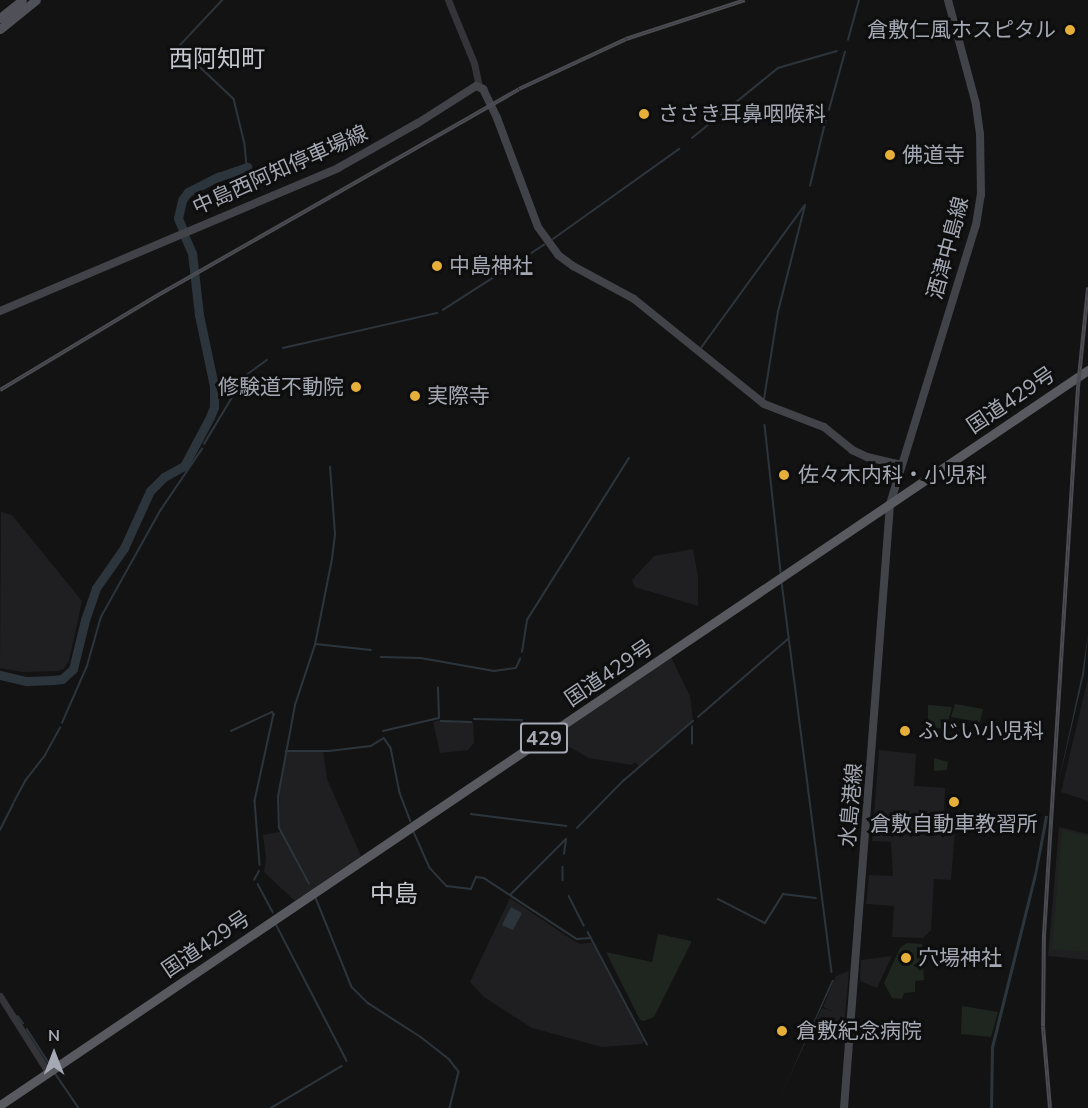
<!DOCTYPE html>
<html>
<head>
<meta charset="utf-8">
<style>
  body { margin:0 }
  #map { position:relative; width:1088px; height:1108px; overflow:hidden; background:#131314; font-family:"Nunito Sans","Noto Sans JP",sans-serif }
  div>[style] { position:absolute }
  .built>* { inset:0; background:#1f1f21 }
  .green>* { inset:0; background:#1f2620 }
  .water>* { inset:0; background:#2d353c }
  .stream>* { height:1.5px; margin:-0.75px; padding:0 0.75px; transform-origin:0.75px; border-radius:0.75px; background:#2d353c }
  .river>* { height:9px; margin:-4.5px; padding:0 4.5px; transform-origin:4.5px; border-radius:4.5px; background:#2d353c }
  .tertiary>* { height:7px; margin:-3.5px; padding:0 3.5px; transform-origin:3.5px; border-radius:3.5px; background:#343439 }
  .secondary>* { height:8px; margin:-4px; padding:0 4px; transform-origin:4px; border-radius:4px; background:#424349 }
  .primary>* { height:9px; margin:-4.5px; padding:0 4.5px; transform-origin:4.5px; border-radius:4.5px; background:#505158 }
  .trunk>* { height:9px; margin:-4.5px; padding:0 4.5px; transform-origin:4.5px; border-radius:4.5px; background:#585a60 }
  .rail>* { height:4px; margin-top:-2px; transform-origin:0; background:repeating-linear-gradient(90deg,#0e0e0f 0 4.5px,#4b4c52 0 9px); box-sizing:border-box; border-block:2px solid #4b4c52 }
  .dots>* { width:16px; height:16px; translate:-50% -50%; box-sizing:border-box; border:3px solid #0e0e0f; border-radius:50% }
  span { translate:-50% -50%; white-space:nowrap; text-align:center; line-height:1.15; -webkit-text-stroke:6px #0e0e0f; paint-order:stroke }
  .shield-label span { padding:2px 4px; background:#0e0e0f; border:2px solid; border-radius:4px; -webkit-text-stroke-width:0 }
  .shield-label { font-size:20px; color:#a5a9b4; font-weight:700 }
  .poi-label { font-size:21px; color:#a5a9b4 }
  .right { translate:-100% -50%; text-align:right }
  .left { translate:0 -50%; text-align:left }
  .street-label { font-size:21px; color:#a5a9b4 }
  .quarter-label { font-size:24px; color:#c6c8d0 }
  .north { position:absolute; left:24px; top:1024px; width:60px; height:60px; -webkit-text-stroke:4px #0e0e0f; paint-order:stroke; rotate:0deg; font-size:16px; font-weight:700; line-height:24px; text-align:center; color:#a5a9b4 }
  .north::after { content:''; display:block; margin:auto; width:21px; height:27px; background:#a5a9b4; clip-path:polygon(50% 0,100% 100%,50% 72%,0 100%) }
</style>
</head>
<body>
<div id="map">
  <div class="built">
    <i style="clip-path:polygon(1px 512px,12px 515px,82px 601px,69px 661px,64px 669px,58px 671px,23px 672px,0 668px)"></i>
    <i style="clip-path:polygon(693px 549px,698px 577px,698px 606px,635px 587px,632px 580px,654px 556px)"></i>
    <i style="clip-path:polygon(670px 655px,690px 696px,693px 720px,639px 766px,635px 762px,632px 765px,589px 758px,552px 737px)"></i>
    <i style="clip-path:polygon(1088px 678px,1088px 801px,1061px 792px)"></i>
    <i style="clip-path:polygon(440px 720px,473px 722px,474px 743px,468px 750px,440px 753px,433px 722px)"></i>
    <i style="clip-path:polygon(323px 750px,327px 779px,361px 856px,295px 901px,264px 872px,266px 859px,263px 835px,280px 832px,279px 792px,286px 752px)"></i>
    <i style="clip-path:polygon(879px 750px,916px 754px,914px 786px,945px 788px,944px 816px,950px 816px,949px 830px,955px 831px,951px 880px,934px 879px,931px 930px,923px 938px,892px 937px,894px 906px,866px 904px,869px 875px,893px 876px,891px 842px,872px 841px)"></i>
    <i style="clip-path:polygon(1059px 827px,1088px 834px,1088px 960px,1048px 956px)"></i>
    <i style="clip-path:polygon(510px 898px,574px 941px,580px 944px,592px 942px,644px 1041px,642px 1044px,602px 1047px,532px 1028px,484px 997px,470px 982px)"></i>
    <i style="clip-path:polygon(892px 956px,877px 988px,860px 981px,861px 960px)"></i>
    <i style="clip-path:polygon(849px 971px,845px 1016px,843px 1040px,813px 1027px,822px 1008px,834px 1012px,823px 1007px,836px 976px)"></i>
  </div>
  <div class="green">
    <i style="clip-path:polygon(955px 704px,983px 709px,980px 722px,951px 717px)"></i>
    <i style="clip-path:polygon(928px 705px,952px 707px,946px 729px,928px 727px)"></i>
    <i style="clip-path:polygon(934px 758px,948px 762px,947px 770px,934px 771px)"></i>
    <i style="clip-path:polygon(1062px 830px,1088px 836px,1088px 952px,1052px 949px)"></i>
    <i style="clip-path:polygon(658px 934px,691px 941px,691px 943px,654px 1017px,644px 1021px,640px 1020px,606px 952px,652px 962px)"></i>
    <i style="clip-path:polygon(907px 943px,922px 944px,924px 980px,915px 981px,915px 992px,904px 993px,902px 999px,892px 998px,884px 983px,900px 948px)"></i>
    <i style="clip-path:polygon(962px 1006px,998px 1012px,991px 1037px,961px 1034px)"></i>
  </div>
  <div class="water">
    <i style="clip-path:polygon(1088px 634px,1084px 674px,1058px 785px,1082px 674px)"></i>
    <i style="clip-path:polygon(1045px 816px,1048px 816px,1046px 828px,1036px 879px,994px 1048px,993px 1108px,990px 1108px,991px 1047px,1035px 871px)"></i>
    <i style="clip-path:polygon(511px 907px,522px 913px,513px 930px,502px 925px)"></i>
    <i style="clip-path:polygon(832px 980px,834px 980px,775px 1108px,795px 1064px)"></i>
  </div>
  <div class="stream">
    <i style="left:223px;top:0;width:64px;rotate:133.1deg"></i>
    <i style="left:179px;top:47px;width:76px;rotate:43.4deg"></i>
    <i style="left:234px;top:99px;width:46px;rotate:76.3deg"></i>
    <i style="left:245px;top:144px;width:23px;rotate:85deg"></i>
    <i style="left:848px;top:40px;width:41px;rotate:-74.6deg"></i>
    <i style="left:829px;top:110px;width:60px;rotate:-74.6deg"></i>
    <i style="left:692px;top:138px;width:111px;rotate:-39.1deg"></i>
    <i style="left:778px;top:68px;width:61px;rotate:-16.1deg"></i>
    <i style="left:810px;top:186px;width:69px;rotate:-76.6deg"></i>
    <i style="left:553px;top:239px;width:155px;rotate:-35.5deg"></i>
    <i style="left:443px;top:310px;width:120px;rotate:-32.8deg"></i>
    <i style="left:283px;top:348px;width:158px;rotate:-12.8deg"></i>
    <i style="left:701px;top:348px;width:175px;rotate:-54deg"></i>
    <i style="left:764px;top:399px;width:88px;rotate:-80.9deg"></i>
    <i style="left:778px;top:312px;width:110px;rotate:-75.8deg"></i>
    <i style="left:765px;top:425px;width:148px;rotate:83.8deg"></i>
    <i style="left:204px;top:444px;width:79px;rotate:-58.9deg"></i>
    <i style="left:245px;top:376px;width:27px;rotate:-36deg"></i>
    <i style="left:782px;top:582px;width:393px;rotate:82.7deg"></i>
    <i style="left:316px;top:644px;width:55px;rotate:6.2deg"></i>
    <i style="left:522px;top:652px;width:32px;rotate:-81deg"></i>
    <i style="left:527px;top:620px;width:191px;rotate:-57.8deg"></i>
    <i style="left:381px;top:657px;width:40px;rotate:1.4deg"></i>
    <i style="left:421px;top:658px;width:74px;rotate:10.1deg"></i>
    <i style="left:494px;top:671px;width:22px;rotate:-8deg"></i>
    <i style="left:516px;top:668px;width:10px;rotate:-66deg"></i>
    <i style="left:698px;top:717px;width:119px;rotate:-40.9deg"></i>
    <i style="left:474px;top:719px;width:48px;rotate:1.2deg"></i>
    <i style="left:441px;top:721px;width:30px;rotate:2deg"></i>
    <i style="left:522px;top:722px;width:13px;rotate:86deg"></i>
    <i style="left:523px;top:735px;width:15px;rotate:4deg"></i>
    <i style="left:62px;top:723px;width:62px;rotate:-66.3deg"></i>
    <i style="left:87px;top:666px;width:51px;rotate:-74.1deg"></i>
    <i style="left:101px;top:617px;width:121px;rotate:-60.9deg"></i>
    <i style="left:160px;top:511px;width:75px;rotate:-55.9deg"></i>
    <i style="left:231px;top:731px;width:45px;rotate:-24.9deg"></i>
    <i style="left:272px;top:712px;width:3px;rotate:45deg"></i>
    <i style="left:274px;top:714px;width:89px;rotate:102.3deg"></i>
    <i style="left:255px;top:801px;width:64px;rotate:85.5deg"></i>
    <i style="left:383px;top:731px;width:57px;rotate:-13.1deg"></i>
    <i style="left:439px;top:718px;width:30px;rotate:-92deg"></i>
    <i style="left:692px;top:744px;width:17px;rotate:-90deg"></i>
    <i style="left:286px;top:751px;width:43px"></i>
    <i style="left:329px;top:751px;width:42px;rotate:-6.8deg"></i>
    <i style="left:371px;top:746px;width:15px;rotate:-32deg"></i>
    <i style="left:384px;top:738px;width:12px;rotate:55deg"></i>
    <i style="left:391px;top:748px;width:46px;rotate:78.7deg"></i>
    <i style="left:400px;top:793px;width:30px;rotate:69deg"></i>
    <i style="left:14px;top:802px;width:24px;rotate:-62deg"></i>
    <i style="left:25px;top:781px;width:33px;rotate:-52deg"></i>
    <i style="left:45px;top:755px;width:31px;rotate:-61deg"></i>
    <i style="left:471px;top:814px;width:96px;rotate:7.2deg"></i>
    <i style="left:577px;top:828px;width:66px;rotate:-45.6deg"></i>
    <i style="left:623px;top:781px;width:92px;rotate:-40.6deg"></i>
    <i style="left:0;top:830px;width:29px;rotate:-63deg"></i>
    <i style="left:414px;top:832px;width:39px;rotate:66deg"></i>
    <i style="left:430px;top:868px;width:25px;rotate:47deg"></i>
    <i style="left:447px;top:886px;width:24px;rotate:7deg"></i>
    <i style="left:471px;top:889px;width:13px;rotate:-67deg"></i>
    <i style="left:476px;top:877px;width:8px;rotate:7deg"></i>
    <i style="left:484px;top:878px;width:111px;rotate:33.3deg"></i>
    <i style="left:577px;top:939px;width:14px;rotate:-4deg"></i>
    <i style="left:564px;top:854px;width:14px;rotate:-82deg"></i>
    <i style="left:563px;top:867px;width:13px;rotate:90deg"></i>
    <i style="left:254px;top:880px;width:10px;rotate:-61deg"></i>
    <i style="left:258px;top:884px;width:32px;rotate:62deg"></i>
    <i style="left:309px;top:884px;width:64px;rotate:-118.2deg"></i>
    <i style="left:279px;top:828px;width:31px;rotate:-92deg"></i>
    <i style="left:278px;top:797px;width:94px;rotate:-79.5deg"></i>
    <i style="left:295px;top:705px;width:63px;rotate:-71.6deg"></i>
    <i style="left:315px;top:645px;width:88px;rotate:-78.8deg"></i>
    <i style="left:332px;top:559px;width:25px;rotate:-83deg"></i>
    <i style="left:335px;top:534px;width:67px;rotate:-94.3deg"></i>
    <i style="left:510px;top:895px;width:79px;rotate:-45deg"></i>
    <i style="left:569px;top:896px;width:33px;rotate:63deg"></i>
    <i style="left:316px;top:898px;width:96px;rotate:68deg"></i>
    <i style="left:352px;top:987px;width:23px;rotate:45deg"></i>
    <i style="left:368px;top:1003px;width:63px;rotate:32.7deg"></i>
    <i style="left:421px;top:1037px;width:36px;rotate:38deg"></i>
    <i style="left:449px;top:1059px;width:16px;rotate:52deg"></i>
    <i style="left:459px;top:1072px;width:37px;rotate:104deg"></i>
    <i style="left:718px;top:899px;width:53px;rotate:27.1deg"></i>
    <i style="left:765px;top:923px;width:34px;rotate:-58deg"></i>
    <i style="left:783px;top:894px;width:33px;rotate:7deg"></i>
    <i style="left:276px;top:924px;width:154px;rotate:62.6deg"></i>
    <i style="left:588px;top:932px;width:127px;rotate:62.2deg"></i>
    <i style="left:18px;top:1016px;width:9px;rotate:54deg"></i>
    <i style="left:27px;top:1029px;width:40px;rotate:57.1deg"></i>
    <i style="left:55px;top:1073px;width:42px;rotate:55.6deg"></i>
    <i style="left:271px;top:1108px;width:82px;rotate:-30.6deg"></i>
  </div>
  <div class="river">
    <i style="left:183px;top:230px;width:13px;rotate:-113deg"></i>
    <i style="left:178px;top:218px;width:18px;rotate:-77deg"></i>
    <i style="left:182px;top:200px;width:10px;rotate:-53deg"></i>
    <i style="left:188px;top:192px;width:34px;rotate:-27deg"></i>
    <i style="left:218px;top:177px;width:31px;rotate:-19deg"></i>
    <i style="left:0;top:675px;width:28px;rotate:13deg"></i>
    <i style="left:27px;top:681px;width:26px;rotate:-2deg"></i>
    <i style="left:53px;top:680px;width:9px;rotate:-6deg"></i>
    <i style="left:62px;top:679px;width:15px;rotate:-42deg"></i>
    <i style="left:73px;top:669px;width:50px;rotate:-76.2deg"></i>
    <i style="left:85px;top:620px;width:34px;rotate:-71deg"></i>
    <i style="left:96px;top:588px;width:49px;rotate:-55deg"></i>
    <i style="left:124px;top:548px;width:63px;rotate:-65.5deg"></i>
    <i style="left:150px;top:491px;width:20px;rotate:-45deg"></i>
    <i style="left:164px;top:477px;width:23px;rotate:-29deg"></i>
    <i style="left:184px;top:466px;width:55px;rotate:-62deg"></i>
    <i style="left:210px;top:417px;width:11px;rotate:-68deg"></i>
    <i style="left:214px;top:407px;width:21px;rotate:-90deg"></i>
    <i style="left:214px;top:386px;width:73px;rotate:-101.9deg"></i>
    <i style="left:199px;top:315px;width:62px;rotate:-96.4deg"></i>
    <i style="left:192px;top:253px;width:17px;rotate:-114deg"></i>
  </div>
  <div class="tertiary">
    <i style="left:448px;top:0;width:68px;rotate:67.6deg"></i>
    <i style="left:474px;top:63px;width:25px;rotate:78deg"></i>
    <i style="left:0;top:996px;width:90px;rotate:57.7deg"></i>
  </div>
  <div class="secondary">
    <i style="left:0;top:311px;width:367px;rotate:-22.9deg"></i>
    <i style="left:338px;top:168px;width:92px;rotate:-29.4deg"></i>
    <i style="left:418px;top:123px;width:69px;rotate:-32.5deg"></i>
    <i style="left:476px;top:86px;width:8px;rotate:23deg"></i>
    <i style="left:483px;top:89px;width:32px;rotate:64deg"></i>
    <i style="left:497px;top:118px;width:116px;rotate:69.4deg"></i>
    <i style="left:538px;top:227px;width:34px;rotate:54deg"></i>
    <i style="left:558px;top:255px;width:19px;rotate:36deg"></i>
    <i style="left:573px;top:266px;width:69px;rotate:28.4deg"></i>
    <i style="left:634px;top:299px;width:167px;rotate:38.9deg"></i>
    <i style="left:764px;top:404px;width:64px;rotate:21deg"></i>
    <i style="left:824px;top:427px;width:36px;rotate:39deg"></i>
    <i style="left:852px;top:450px;width:17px;rotate:25deg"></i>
    <i style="left:867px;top:457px;width:35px;rotate:13deg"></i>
    <i style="left:844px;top:1108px;width:606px;rotate:-85.64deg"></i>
    <i style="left:890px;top:504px;width:292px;rotate:-72.9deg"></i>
    <i style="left:976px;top:225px;width:30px;rotate:-81deg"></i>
    <i style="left:981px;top:195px;width:61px;rotate:-90.9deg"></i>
    <i style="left:980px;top:134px;width:30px;rotate:-98deg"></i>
    <i style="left:976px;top:104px;width:108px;rotate:-105.1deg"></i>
  </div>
  <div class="primary">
    <i style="left:0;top:18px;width:28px;rotate:-39deg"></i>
    <i style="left:0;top:29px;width:46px;rotate:-38.9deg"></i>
  </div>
  <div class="trunk">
    <i style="left:0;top:1105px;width:1313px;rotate:-34.04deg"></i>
  </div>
  <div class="rail">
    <i style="left:0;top:390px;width:187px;rotate:-31deg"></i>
    <i style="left:160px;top:294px;width:413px;rotate:-29.7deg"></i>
    <i style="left:519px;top:89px;width:118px;rotate:-25deg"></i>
    <i style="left:626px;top:39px;width:125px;rotate:-18.1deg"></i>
    <i style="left:1050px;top:1108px;width:82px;rotate:-94.9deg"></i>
    <i style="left:1043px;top:1026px;width:91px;rotate:-89.4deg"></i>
    <i style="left:1044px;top:935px;width:549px;rotate:-86.45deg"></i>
    <i style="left:1078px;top:387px;width:100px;rotate:-84.2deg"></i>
  </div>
  <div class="dots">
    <i style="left:1070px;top:30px;background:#e6af39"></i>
    <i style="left:644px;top:114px;background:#e6af39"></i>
    <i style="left:890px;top:155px;background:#e6af39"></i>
    <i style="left:437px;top:266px;background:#e6af39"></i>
    <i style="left:356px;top:387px;background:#e6af39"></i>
    <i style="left:415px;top:396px;background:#e6af39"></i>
    <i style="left:784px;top:475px;background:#e6af39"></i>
    <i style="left:905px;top:731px;background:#e6af39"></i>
    <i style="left:954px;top:802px;background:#e6af39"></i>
    <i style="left:906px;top:958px;background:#e6af39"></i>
    <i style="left:782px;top:1031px;background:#e6af39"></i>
  </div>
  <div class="shield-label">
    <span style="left:544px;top:738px">429</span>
  </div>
  <div class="poi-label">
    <span class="right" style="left:1056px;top:30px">倉敷仁風ホスピタル</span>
    <span class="left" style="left:658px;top:114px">ささき耳鼻咽喉科</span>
    <span class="left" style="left:902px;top:155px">佛道寺</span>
    <span class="left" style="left:449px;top:266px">中島神社</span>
    <span class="right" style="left:344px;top:387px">修験道不動院</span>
    <span class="left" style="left:427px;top:396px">実際寺</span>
    <span class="left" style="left:798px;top:475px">佐々木内科・小児科</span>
    <span class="left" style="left:918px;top:731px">ふじい小児科</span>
    <span style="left:954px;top:824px">倉敷自動車教習所</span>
    <span class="left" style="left:918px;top:958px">穴場神社</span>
    <span class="left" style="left:796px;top:1031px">倉敷紀念病院</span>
  </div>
  <div class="street-label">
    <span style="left:280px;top:170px;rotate:-24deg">中島西阿知停車場線</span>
    <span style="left:948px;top:248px;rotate:-75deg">酒津中島線</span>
    <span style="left:1011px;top:400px;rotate:-34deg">国道429号</span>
    <span style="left:609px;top:673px;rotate:-34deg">国道429号</span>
    <span style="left:851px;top:805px;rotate:-85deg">水島港線</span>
    <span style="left:206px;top:944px;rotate:-34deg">国道429号</span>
  </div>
  <div class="quarter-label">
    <span style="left:217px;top:60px">西阿知町</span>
    <span style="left:394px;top:895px">中島</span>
  </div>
  <div class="north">N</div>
</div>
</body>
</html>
